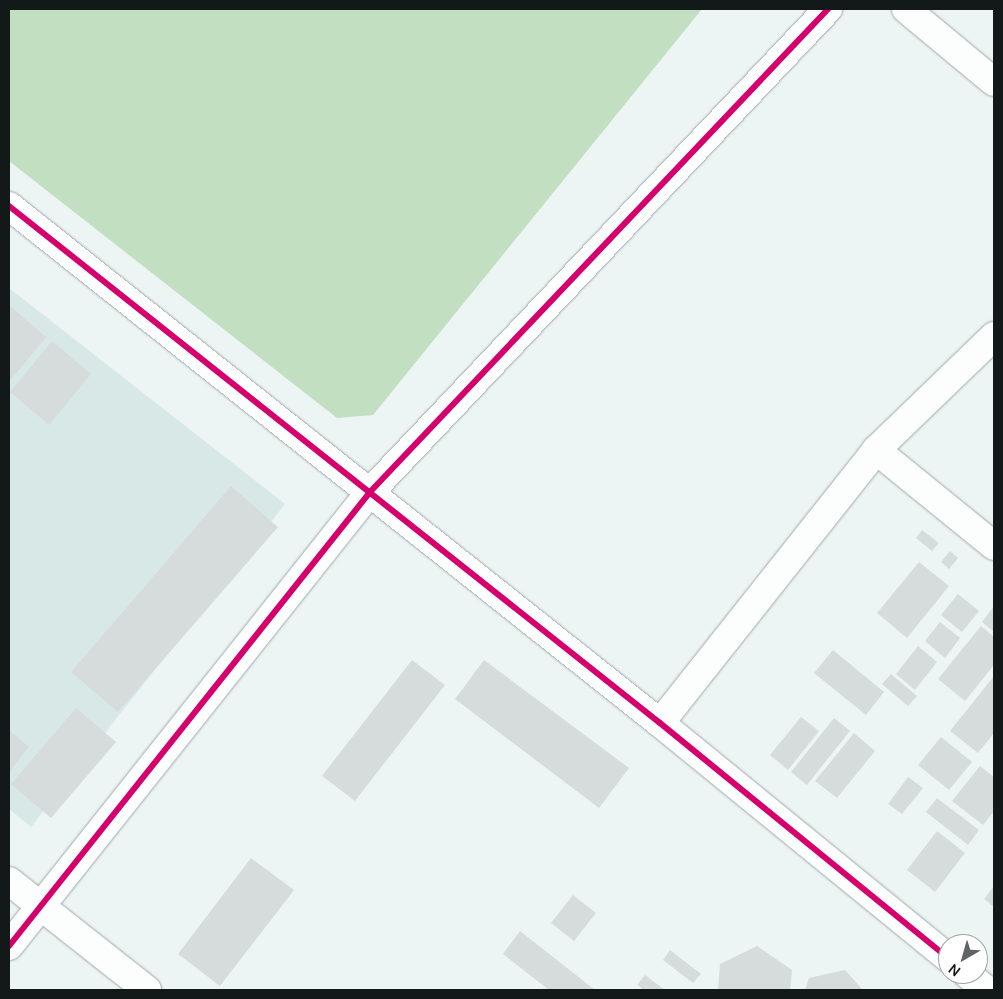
<!DOCTYPE html>
<html>
<head>
<meta charset="utf-8">
<style>
  body { margin:0 }
  #map { position:relative; width:1003px; height:999px; overflow:hidden; background:#ecf4f4; font-family:Manrope,sans-serif }
  div>[style] { position:absolute }
  .built>* { inset:0; background:#d8e8e7 }
  .green>* { inset:0; background:#c2e0c1 }
  .building>* { inset:0; background:#d6dcdc }
  .roads { filter:drop-shadow(0 0 1px #a1a8a7) drop-shadow(0 0 1px #a1a8a7) }
  .minor>* { height:28px; margin:-14px; padding:0 14px; transform-origin:14px; border-radius:14px; background:#fcfdfd }
  .cycleway>* { height:6px; margin:-3px; padding:0 3px; transform-origin:3px; border-radius:3px; background:#d6006c }
  span { translate:-50% -50%; white-space:nowrap; text-align:center; line-height:1.15; -webkit-text-stroke:5px #fff; paint-order:stroke }
  .frame { position:absolute; inset:0; border:10px solid #131818; pointer-events:none }
  .north { position:absolute; left:938px; top:934px; width:50px; height:50px; box-sizing:border-box; background:#fff; border:1px solid #a1a3a3; border-radius:50%; rotate:218deg; font-size:14px; font-weight:700; line-height:20px; text-align:center; color:#131818 }
  .north::after { content:''; display:block; margin:auto; width:18px; height:22px; background:#5f6565; clip-path:polygon(50% 0,100% 100%,50% 72%,0 100%) }
</style>
</head>
<body>
<div id="map">
  <div class="built">
    <i style="clip-path:polygon(9px 288px,285px 504px,31px 827px,9px 809px)"></i>
  </div>
  <div class="green">
    <i style="clip-path:polygon(9px 9px,702px 9px,373px 415px,337px 418px,9px 161px)"></i>
  </div>
  <div class="building">
    <i style="clip-path:polygon(9px 305px,46px 337px,9px 382px)"></i>
    <i style="clip-path:polygon(52px 341px,91px 374px,49px 425px,10px 392px)"></i>
    <i style="clip-path:polygon(231px 486px,278px 527px,118px 712px,71px 672px)"></i>
    <i style="clip-path:polygon(922px 530px,939px 543px,932px 551px,916px 538px)"></i>
    <i style="clip-path:polygon(950px 551px,958px 558px,949px 569px,941px 562px)"></i>
    <i style="clip-path:polygon(919px 562px,949px 586px,907px 638px,877px 613px)"></i>
    <i style="clip-path:polygon(958px 594px,979px 611px,962px 632px,941px 615px)"></i>
    <i style="clip-path:polygon(994px 606px,994px 632px,982px 622px)"></i>
    <i style="clip-path:polygon(940px 622px,960px 638px,945px 658px,925px 641px)"></i>
    <i style="clip-path:polygon(981px 626px,994px 637px,994px 665px,965px 701px,938px 679px)"></i>
    <i style="clip-path:polygon(918px 646px,937px 662px,915px 690px,896px 674px)"></i>
    <i style="clip-path:polygon(833px 650px,884px 692px,866px 715px,814px 673px)"></i>
    <i style="clip-path:polygon(412px 660px,445px 685px,355px 801px,322px 776px)"></i>
    <i style="clip-path:polygon(484px 660px,629px 768px,599px 808px,455px 699px)"></i>
    <i style="clip-path:polygon(891px 674px,917px 696px,908px 706px,882px 684px)"></i>
    <i style="clip-path:polygon(994px 676px,994px 733px,978px 753px,950px 731px)"></i>
    <i style="clip-path:polygon(76px 708px,116px 742px,51px 818px,11px 784px)"></i>
    <i style="clip-path:polygon(801px 717px,819px 731px,788px 770px,770px 755px)"></i>
    <i style="clip-path:polygon(834px 718px,850px 731px,807px 785px,791px 772px)"></i>
    <i style="clip-path:polygon(9px 730px,29px 747px,9px 772px)"></i>
    <i style="clip-path:polygon(854px 733px,875px 751px,837px 798px,815px 781px)"></i>
    <i style="clip-path:polygon(941px 737px,972px 762px,949px 790px,918px 765px)"></i>
    <i style="clip-path:polygon(980px 766px,994px 777px,994px 811px,983px 825px,952px 801px)"></i>
    <i style="clip-path:polygon(908px 777px,923px 788px,902px 814px,888px 804px)"></i>
    <i style="clip-path:polygon(937px 798px,979px 830px,968px 845px,926px 812px)"></i>
    <i style="clip-path:polygon(937px 831px,965px 853px,935px 892px,907px 870px)"></i>
    <i style="clip-path:polygon(251px 858px,294px 890px,220px 986px,178px 954px)"></i>
    <i style="clip-path:polygon(994px 886px,994px 907px,984px 899px)"></i>
    <i style="clip-path:polygon(573px 895px,596px 913px,574px 941px,551px 923px)"></i>
    <i style="clip-path:polygon(520px 931px,595px 990px,549px 990px,503px 954px)"></i>
    <i style="clip-path:polygon(757px 946px,792px 970px,790px 990px,718px 990px,720px 964px)"></i>
    <i style="clip-path:polygon(670px 950px,701px 974px,693px 983px,663px 960px)"></i>
    <i style="clip-path:polygon(845px 970px,863px 990px,805px 990px,809px 978px)"></i>
    <i style="clip-path:polygon(645px 975px,665px 990px,644px 990px,637px 985px)"></i>
  </div>
  <div class="roads">
    <div class="minor">
      <i style="left:906px;top:9px;width:114px;rotate:39.7deg"></i>
      <i style="left:9px;top:206px;width:831px;rotate:38.46deg"></i>
      <i style="left:660px;top:723px;width:372px;rotate:39.2deg"></i>
      <i style="left:876px;top:450px;width:152px;rotate:39.1deg"></i>
      <i style="left:660px;top:723px;width:348px;rotate:-51.6deg"></i>
      <i style="left:876px;top:450px;width:164px;rotate:-44deg"></i>
      <i style="left:9px;top:881px;width:176px;rotate:38.3deg"></i>
      <i style="left:9px;top:946px;width:580px;rotate:-51.51deg"></i>
      <i style="left:370px;top:492px;width:666px;rotate:-46.52deg"></i>
      <i style="left:967px;top:974px;width:26px;rotate:39deg"></i>
    </div>
  </div>
  <div class="cycleway">
    <i style="left:9px;top:206px;width:831px;rotate:38.46deg"></i>
    <i style="left:660px;top:723px;width:372px;rotate:39.2deg"></i>
    <i style="left:9px;top:946px;width:580px;rotate:-51.51deg"></i>
    <i style="left:370px;top:492px;width:666px;rotate:-46.52deg"></i>
  </div>
  <div class="frame"></div>
  <div class="north">N</div>
</div>
</body>
</html>
